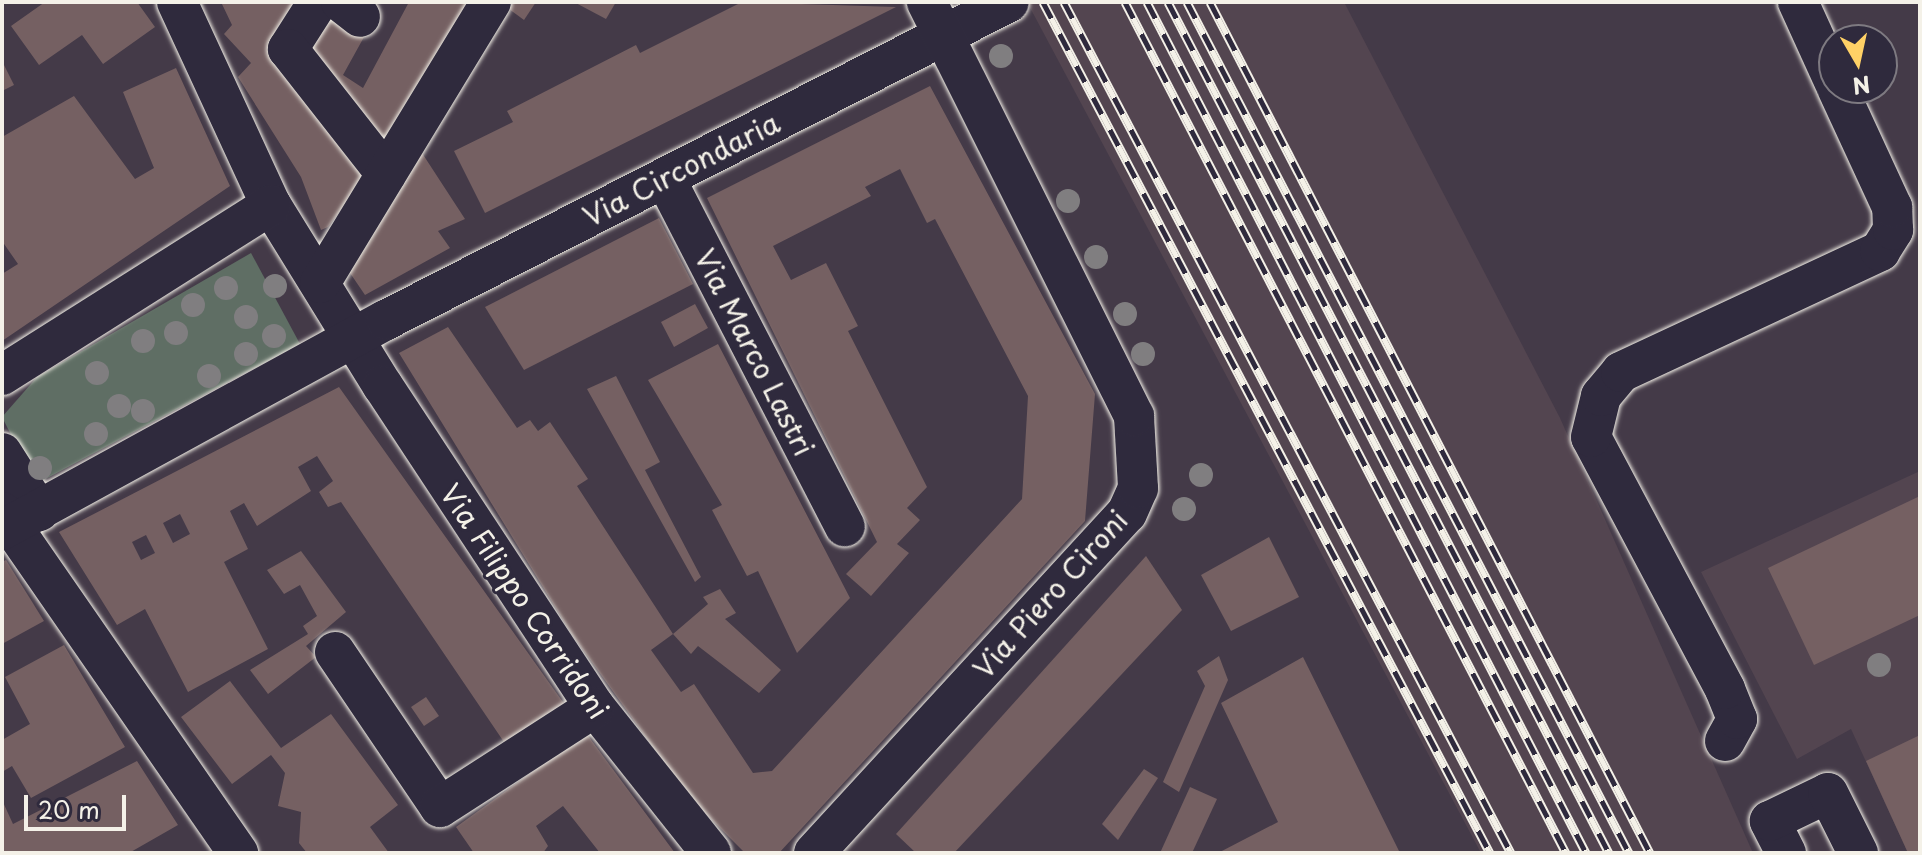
<!DOCTYPE html>
<html>
<head>
<meta charset="utf-8">
<style>
  body { margin:0 }
  #map { position:relative; width:1922px; height:855px; overflow:hidden; background:#443a48; font-family:"Playpen Sans",sans-serif }
  div>[style] { position:absolute }
  .built>* { inset:0; background:#534550 }
  .green>* { inset:0; background:#5f6e64 }
  .building>* { inset:0; background:#756062 }
  .roads { filter:drop-shadow(0 0 2px #f4f1e8) drop-shadow(0 0 2px #f4f1e8) }
  .minor>* { height:40px; margin:-20px; padding:0 20px; transform-origin:20px; border-radius:20px; background:#2f2a3d }
  .rail>* { height:9px; margin-top:-4.5px; transform-origin:0; background:repeating-linear-gradient(90deg,#2f2a3d 0 18px,#f4f1e8 0 36px); box-sizing:border-box; border-block:2px solid #f4f1e8 }
  .trees>* { width:24px; height:24px; margin:-12px; border-radius:50%; background:#807e80 }
  span { translate:-50% -50%; white-space:nowrap; text-align:center; line-height:1.15; -webkit-text-stroke:6px #2f2a3d; paint-order:stroke }
  .street-label { font-size:28px; color:#f4f1e8 }
  .frame { position:absolute; inset:0; border:4px solid #f4f1e8; pointer-events:none }
  .north { position:absolute; left:1818px; top:24px; width:80px; height:80px; box-sizing:border-box; background:#2f2a3d; border:2px solid #7e7a81; border-radius:50%; rotate:171deg; font-size:22px; font-weight:700; line-height:32px; text-align:center; color:#f4f1e8 }
  .north::after { content:''; display:block; margin:auto; width:28px; height:36px; background:#ffd166; clip-path:polygon(50% 0,100% 100%,50% 72%,0 100%) }
  .scale { position:absolute; left:24px; top:795px; width:102px; height:36px; box-sizing:border-box; border:4px solid #f4f1e8; border-top:0; padding-left:10px; font-size:24px; line-height:28px; white-space:nowrap; color:#f4f1e8; -webkit-text-stroke:6px #2f2a3d; paint-order:stroke }
</style>
</head>
<body>
<div id="map">
  <div class="built">
    <i style="clip-path:polygon(1027px 2px,1344px 2px,1560px 418px,1753px 853px,1481px 853px)"></i>
    <i style="clip-path:polygon(1920px 471px,1920px 853px,1908px 853px,1851px 729px,1797px 759px,1701px 572px)"></i>
  </div>
  <div class="green">
    <i style="clip-path:polygon(251px 253px,300px 344px,36px 484px,2px 417px,37px 377px)"></i>
  </div>
  <div class="building">
    <i style="clip-path:polygon(45px 2px,137px 2px,155px 27px,103px 64px,82px 35px,39px 65px,11px 26px)"></i>
    <i style="clip-path:polygon(221px 2px,305px 2px,295px 17px,366px 175px,328px 227px,321px 230px,301px 177px,238px 77px,251px 63px,224px 34px,232px 25px)"></i>
    <i style="clip-path:polygon(337px 2px,364px 37px,343px 75px,363px 88px,409px 2px,473px 2px,379px 157px,299px 50px)"></i>
    <i style="clip-path:polygon(513px 2px,536px 2px,524px 20px,509px 9px)"></i>
    <i style="clip-path:polygon(574px 2px,616px 2px,606px 19px)"></i>
    <i style="clip-path:polygon(742px 2px,896px 7px,485px 213px,454px 151px,513px 122px,507px 111px,636px 45px,640px 53px)"></i>
    <i style="clip-path:polygon(2px 61px,14px 85px,2px 91px)"></i>
    <i style="clip-path:polygon(176px 68px,230px 186px,2px 341px,2px 274px,18px 264px,2px 241px,2px 137px,74px 96px,135px 179px,154px 168px,123px 92px)"></i>
    <i style="clip-path:polygon(930px 86px,1095px 394px,1085px 521px,779px 853px,745px 853px,689px 797px,573px 636px,399px 353px,448px 327px,517px 428px,530px 420px,538px 431px,550px 422px,588px 479px,577px 486px,673px 634px,651px 650px,681px 692px,694px 684px,753px 773px,772px 771px,1022px 499px,1028px 396px,935px 219px,927px 223px,900px 169px,865px 187px,871px 196px,773px 246px,791px 280px,826px 263px,858px 326px,848px 331px,927px 487px,907px 508px,920px 520px,897px 544px,909px 553px,871px 596px,846px 574px,877px 542px,707px 198px)"></i>
    <i style="clip-path:polygon(422px 153px,465px 219px,438px 231px,450px 248px,365px 295px,348px 270px)"></i>
    <i style="clip-path:polygon(659px 218px,693px 284px,524px 370px,485px 307px)"></i>
    <i style="clip-path:polygon(695px 304px,708px 328px,674px 347px,661px 322px)"></i>
    <i style="clip-path:polygon(718px 344px,850px 598px,797px 653px,758px 571px,747px 576px,712px 510px,722px 505px,648px 380px)"></i>
    <i style="clip-path:polygon(616px 376px,660px 462px,645px 470px,701px 577px,695px 582px,587px 389px)"></i>
    <i style="clip-path:polygon(evenodd,339px 387px,565px 705px,506px 745px,341px 502px,328px 507px,319px 492px,333px 481px,317px 456px,298px 467px,311px 491px,257px 526px,244px 503px,230px 511px,248px 549px,224px 562px,268px 649px,188px 692px,145px 609px,117px 625px,59px 532px,339px 387px,180px 514px,190px 534px,173px 543px,163px 523px,180px 514px,339px 387px,146px 535px,155px 553px,141px 560px,132px 542px,146px 535px)"></i>
    <i style="clip-path:polygon(1920px 496px,1920px 615px,1814px 665px,1768px 568px)"></i>
    <i style="clip-path:polygon(1269px 537px,1299px 597px,1231px 631px,1201px 575px)"></i>
    <i style="clip-path:polygon(301px 551px,346px 612px,306px 646px,316px 657px,268px 694px,250px 670px,308px 634px,303px 626px,317px 616px,300px 585px,284px 594px,267px 570px)"></i>
    <i style="clip-path:polygon(1146px 556px,1182px 610px,954px 853px,916px 853px,896px 834px)"></i>
    <i style="clip-path:polygon(6px 560px,44px 621px,2px 644px,2px 562px)"></i>
    <i style="clip-path:polygon(720px 589px,736px 613px,725px 619px,781px 670px,759px 693px,698px 646px,691px 654px,673px 634px,708px 604px,703px 597px)"></i>
    <i style="clip-path:polygon(64px 645px,125px 747px,31px 798px,12px 766px,2px 772px,2px 740px,30px 724px,5px 677px)"></i>
    <i style="clip-path:polygon(1219px 656px,1228px 680px,1179px 792px,1163px 782px,1205px 686px,1197px 671px)"></i>
    <i style="clip-path:polygon(1303px 657px,1400px 853px,1218px 853px,1278px 822px,1221px 703px)"></i>
    <i style="clip-path:polygon(230px 681px,281px 748px,331px 714px,398px 805px,370px 827px,389px 853px,307px 853px,299px 843px,301px 812px,278px 806px,285px 773px,271px 755px,232px 784px,181px 717px)"></i>
    <i style="clip-path:polygon(426px 697px,439px 716px,424px 726px,411px 707px)"></i>
    <i style="clip-path:polygon(586px 733px,675px 853px,600px 853px,563px 806px,536px 826px,548px 846px,543px 853px,474px 853px,456px 827px)"></i>
    <i style="clip-path:polygon(1920px 735px,1920px 853px,1908px 853px,1866px 761px)"></i>
    <i style="clip-path:polygon(137px 761px,178px 825px,129px 853px,2px 853px,2px 800px,13px 824px)"></i>
    <i style="clip-path:polygon(1144px 769px,1158px 778px,1118px 840px,1102px 824px)"></i>
    <i style="clip-path:polygon(1190px 787px,1217px 799px,1192px 853px,1160px 853px)"></i>
  </div>
  <div class="roads">
    <div class="minor">
      <i style="left:177px;top:2px;width:224px;rotate:65.2deg"></i>
      <i style="left:271px;top:205px;width:213px;rotate:58.3deg"></i>
      <i style="left:383px;top:386px;width:385px;rotate:56.6deg"></i>
      <i style="left:595px;top:707px;width:186px;rotate:51.5deg"></i>
      <i style="left:318px;top:2px;width:56px;rotate:122.6deg"></i>
      <i style="left:288px;top:49px;width:159px;rotate:51.9deg"></i>
      <i style="left:341px;top:2px;width:24px;rotate:38deg"></i>
      <i style="left:1798px;top:2px;width:87px;rotate:65.5deg"></i>
      <i style="left:665px;top:178px;width:392px;rotate:62.7deg"></i>
      <i style="left:320px;top:283px;width:329px;rotate:-58.7deg"></i>
      <i style="left:2px;top:375px;width:318px;rotate:-32.3deg"></i>
      <i style="left:2px;top:453px;width:69px;rotate:57.5deg"></i>
      <i style="left:2px;top:512px;width:415px;rotate:55.3deg"></i>
      <i style="left:2px;top:530px;width:438px;rotate:-28.7deg"></i>
      <i style="left:386px;top:320px;width:699px;rotate:-27.04deg"></i>
      <i style="left:335px;top:652px;width:187px;rotate:55.9deg"></i>
      <i style="left:440px;top:807px;width:184px;rotate:-32.8deg"></i>
      <i style="left:1725px;top:741px;width:25px;rotate:-61deg"></i>
      <i style="left:1737px;top:719px;width:32px;rotate:-112deg"></i>
      <i style="left:1725px;top:689px;width:285px;rotate:-118deg"></i>
      <i style="left:1591px;top:437px;width:42px;rotate:-76.3deg"></i>
      <i style="left:1601px;top:396px;width:31px;rotate:-50deg"></i>
      <i style="left:1621px;top:372px;width:286px;rotate:-25deg"></i>
      <i style="left:1880px;top:251px;width:25px;rotate:-58deg"></i>
      <i style="left:1893px;top:230px;width:23px;rotate:-92deg"></i>
      <i style="left:1892px;top:207px;width:131px;rotate:-114.8deg"></i>
      <i style="left:814px;top:853px;width:462px;rotate:-47.4deg"></i>
      <i style="left:1127px;top:513px;width:27px;rotate:-66deg"></i>
      <i style="left:1138px;top:488px;width:72px;rotate:-93.2deg"></i>
      <i style="left:1134px;top:416px;width:463px;rotate:-116.6deg"></i>
      <i style="left:1786px;top:853px;width:36px;rotate:-117deg"></i>
      <i style="left:1770px;top:821px;width:64px;rotate:-25.8deg"></i>
      <i style="left:1828px;top:793px;width:67px;rotate:63.4deg"></i>
    </div>
  </div>
  <div class="rail">
    <i style="left:1043px;top:2px;width:961px;rotate:62.29deg"></i>
    <i style="left:1064px;top:2px;width:961px;rotate:62.29deg"></i>
    <i style="left:1125px;top:2px;width:958px;rotate:62.61deg"></i>
    <i style="left:1147px;top:2px;width:958px;rotate:62.71deg"></i>
    <i style="left:1168px;top:2px;width:958px;rotate:62.61deg"></i>
    <i style="left:1187px;top:2px;width:959px;rotate:62.55deg"></i>
    <i style="left:1210px;top:2px;width:958px;rotate:62.66deg"></i>
  </div>
  <div class="trees">
    <i style="left:1001px;top:56px"></i>
    <i style="left:1068px;top:201px"></i>
    <i style="left:1096px;top:257px"></i>
    <i style="left:275px;top:286px"></i>
    <i style="left:226px;top:288px"></i>
    <i style="left:193px;top:305px"></i>
    <i style="left:1125px;top:314px"></i>
    <i style="left:246px;top:317px"></i>
    <i style="left:176px;top:333px"></i>
    <i style="left:274px;top:336px"></i>
    <i style="left:143px;top:341px"></i>
    <i style="left:246px;top:354px"></i>
    <i style="left:1143px;top:354px"></i>
    <i style="left:97px;top:373px"></i>
    <i style="left:209px;top:376px"></i>
    <i style="left:119px;top:406px"></i>
    <i style="left:143px;top:411px"></i>
    <i style="left:96px;top:434px"></i>
    <i style="left:40px;top:468px"></i>
    <i style="left:1201px;top:475px"></i>
    <i style="left:1184px;top:509px"></i>
    <i style="left:1879px;top:665px"></i>
  </div>
  <div class="street-label">
    <span style="left:681px;top:169px;rotate:-27deg">Via Circondaria</span>
    <span style="left:755px;top:352px;rotate:63deg">Via Marco Lastri</span>
    <span style="left:1050px;top:594px;rotate:-48deg">Via Piero Cironi</span>
    <span style="left:525px;top:601px;rotate:56deg">Via Filippo Corridoni</span>
  </div>
  <div class="frame"></div>
  <div class="north">N</div>
  <div class="scale">20 m</div>
</div>
</body>
</html>
